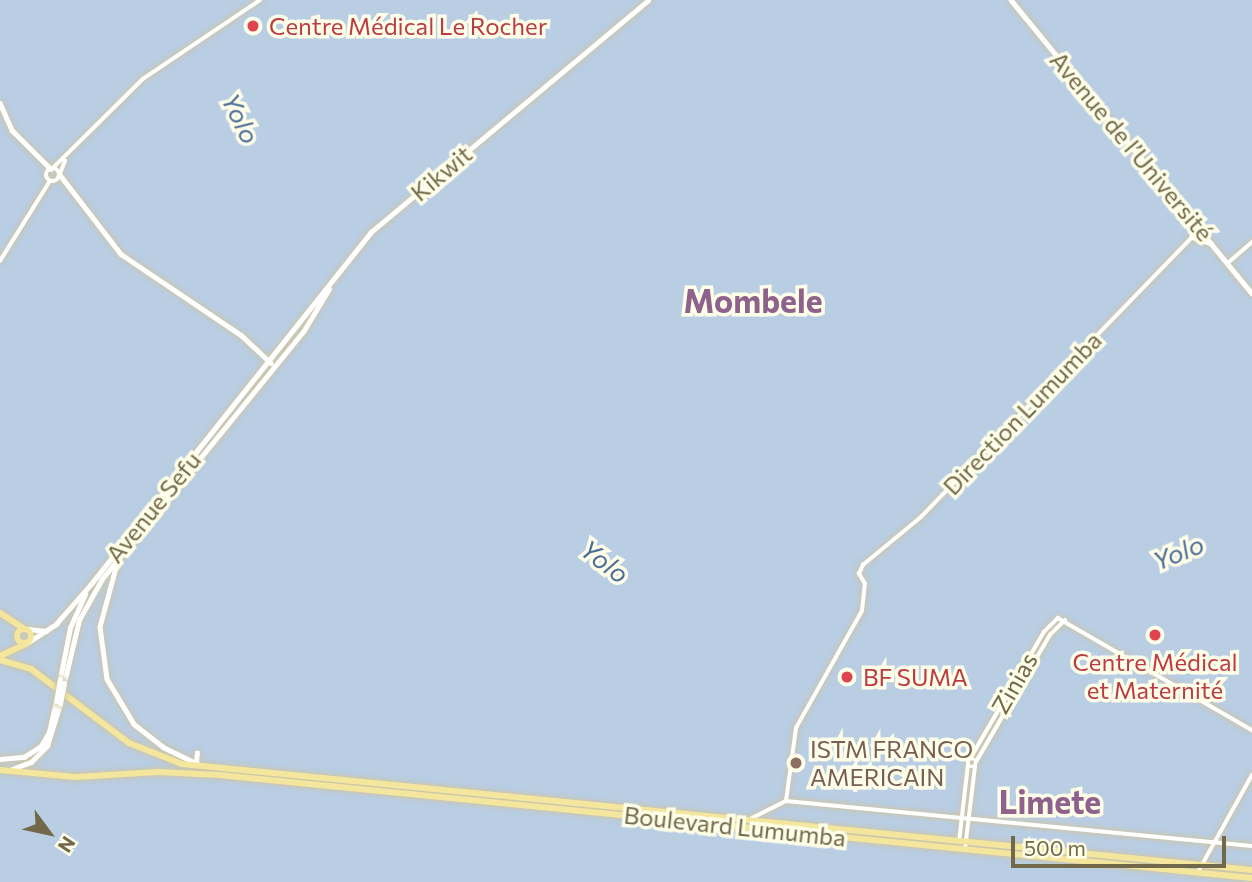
<!DOCTYPE html>
<html>
<head>
<meta charset="utf-8">
<style>
  body { margin:0 }
  #map { position:relative; width:1252px; height:882px; overflow:hidden; background:#fbfbe3; font-family:Commissioner,sans-serif }
  div>[style] { position:absolute }
  .water>* { inset:0; background:#b9cde3 }
  .roads { filter:drop-shadow(0 0 2px #ccc6aa) drop-shadow(0 0 2px #ccc6aa) }
  .tertiary>* { height:3.5px; margin:-1.75px; padding:0 1.75px; transform-origin:1.75px; border-radius:1.75px; background:#fff }
  .tertiary>.ring { margin:-1.75px; padding:0; box-sizing:content-box; background:none; border:3.5px solid #fff; border-radius:50% }
  .secondary>* { height:4.5px; margin:-2.25px; padding:0 2.25px; transform-origin:2.25px; border-radius:2.25px; background:#fff }
  .secondary>.ring { margin:-2.25px; padding:0; box-sizing:content-box; background:none; border:4.5px solid #fff; border-radius:50% }
  .trunk>* { height:6px; margin:-3px; padding:0 3px; transform-origin:3px; border-radius:3px; background:#f4e69d }
  .trunk>.ring { margin:-3px; padding:0; box-sizing:content-box; background:none; border:6px solid #f4e69d; border-radius:50% }
  .bridges { filter:drop-shadow(0 0 2px #cfc8a8) drop-shadow(0 0 2px #cfc8a8) }
  .secondary-bridge>* { height:4.5px; margin:-2.25px; padding:0 2.25px; transform-origin:2.25px; border-radius:2.25px; background:#fff }
  .dots>* { width:19px; height:19px; translate:-50% -50%; box-sizing:border-box; border:4px solid #fefee9; border-radius:50% }
  span { translate:-50% -50%; white-space:nowrap; text-align:center; line-height:1.15; -webkit-text-stroke:7px #fefee9; paint-order:stroke }
  .health-label { font-size:24px; color:#be3a42 }
  .left { translate:0 -50%; text-align:left }
  .street-label { font-size:24px; color:#72684a }
  .education-label { font-size:24px; color:#785e54 }
  .water-label { font-size:26px; color:#4e6f99; font-style:italic }
  .district-label { font-size:32px; color:#8e628c; font-weight:700 }
  .north { position:absolute; left:14px; top:798px; width:70px; height:70px; -webkit-text-stroke:5px #fefee9; paint-order:stroke; rotate:123deg; font-size:19px; font-weight:700; line-height:28px; text-align:center; color:#72684a }
  .north::after { content:''; display:block; margin:auto; width:24px; height:32px; background:#72684a; clip-path:polygon(50% 0,100% 100%,50% 72%,0 100%) }
  .scale { position:absolute; left:1011px; top:836px; width:215px; height:32px; box-sizing:border-box; border:4px solid #72684a; border-top:0; padding-left:9px; font-size:21px; line-height:24px; white-space:nowrap; color:#72684a; -webkit-text-stroke:5px #fefee9; paint-order:stroke }
</style>
</head>
<body>
<div id="map">
  <div class="water">
    <i style="clip-path:polygon(0 0,1252px 0,1252px 882px,0 882px)"></i>
  </div>
  <div class="roads">
    <div class="tertiary">
      <i style="left:52px;top:169px;width:128px;rotate:-44.7deg"></i>
      <i style="left:143px;top:79px;width:141px;rotate:-34deg"></i>
      <i style="left:60px;top:174px;width:14px;rotate:-69deg"></i>
      <i style="left:0;top:261px;width:94px;rotate:-58deg"></i>
      <i style="left:1228px;top:263px;width:32px;rotate:-41deg"></i>
      <i class="ring" style="left:967.5px;top:758.5px;width:5.5px;height:5.5px"></i>
      <i style="left:970px;top:759px;width:147px;rotate:-59.8deg"></i>
      <i style="left:1044px;top:632px;width:20px;rotate:-45deg"></i>
      <i style="left:1058px;top:618px;width:224px;rotate:30deg"></i>
      <i style="left:976px;top:762px;width:147px;rotate:-59.8deg"></i>
      <i style="left:1050px;top:635px;width:21px;rotate:-45deg"></i>
      <i style="left:786px;top:801px;width:468px;rotate:5.5deg"></i>
      <i style="left:750px;top:819px;width:40px;rotate:-26.6deg"></i>
      <i style="left:786px;top:801px;width:74px;rotate:-82.2deg"></i>
      <i style="left:796px;top:728px;width:134px;rotate:-60.6deg"></i>
      <i style="left:862px;top:611px;width:27px;rotate:-84deg"></i>
      <i style="left:865px;top:584px;width:12px;rotate:-121deg"></i>
      <i style="left:859px;top:574px;width:10px;rotate:-66deg"></i>
      <i style="left:863px;top:565px;width:75px;rotate:-39.6deg"></i>
      <i style="left:921px;top:517px;width:401px;rotate:-45.9deg"></i>
      <i style="left:959px;top:842px;width:79px;rotate:-83.4deg"></i>
      <i style="left:965px;top:849px;width:84px;rotate:-83.1deg"></i>
      <i style="left:1198px;top:872px;width:111px;rotate:-60.9deg"></i>
    </div>
    <div class="secondary">
      <i style="left:1011px;top:0;width:379px;rotate:50.6deg"></i>
      <i style="left:0;top:103px;width:30px;rotate:66deg"></i>
      <i style="left:12px;top:130px;width:55px;rotate:45deg"></i>
      <i class="ring" style="left:46px;top:168px;width:9.5px;height:9.5px"></i>
      <i style="left:60px;top:175px;width:100px;rotate:52.3deg"></i>
      <i style="left:121px;top:254px;width:145px;rotate:34deg"></i>
      <i style="left:241px;top:335px;width:41px;rotate:43deg"></i>
      <i style="left:1194px;top:221px;width:16px;rotate:97deg"></i>
      <i style="left:1192px;top:237px;width:20px;rotate:18deg"></i>
      <i style="left:117px;top:564px;width:65px;rotate:105.1deg"></i>
      <i style="left:100px;top:627px;width:52px;rotate:82.3deg"></i>
      <i style="left:107px;top:679px;width:52px;rotate:59deg"></i>
      <i style="left:134px;top:724px;width:37px;rotate:38deg"></i>
      <i style="left:163px;top:747px;width:39px;rotate:26deg"></i>
      <i style="left:28px;top:629px;width:18px;rotate:6deg"></i>
      <i style="left:27px;top:643px;width:35px;rotate:-33deg"></i>
      <i style="left:56px;top:624px;width:53px;rotate:-48.8deg"></i>
      <i style="left:91px;top:584px;width:450px;rotate:-51.5deg"></i>
      <i style="left:371px;top:232px;width:361px;rotate:-39.9deg"></i>
      <i style="left:60px;top:679px;width:52px;rotate:-78.9deg"></i>
      <i style="left:70px;top:628px;width:37px;rotate:-66deg"></i>
      <i style="left:64px;top:683px;width:65px;rotate:-76.6deg"></i>
      <i style="left:79px;top:620px;width:47px;rotate:-60.7deg"></i>
      <i style="left:102px;top:579px;width:318px;rotate:-50.9deg"></i>
      <i style="left:303px;top:332px;width:50px;rotate:-58.8deg"></i>
      <i style="left:0;top:759px;width:24px;rotate:-5deg"></i>
      <i style="left:24px;top:757px;width:20px;rotate:-33deg"></i>
      <i style="left:41px;top:746px;width:16px;rotate:-60deg"></i>
      <i style="left:49px;top:732px;width:31px;rotate:-77deg"></i>
      <i style="left:196px;top:762px;width:9px;rotate:-84deg"></i>
      <i style="left:12px;top:769px;width:20px;rotate:-20deg"></i>
      <i style="left:31px;top:762px;width:23px;rotate:-45deg"></i>
      <i style="left:47px;top:746px;width:44px;rotate:-72.8deg"></i>
    </div>
    <div class="trunk">
      <i style="left:0;top:613px;width:27px;rotate:33deg"></i>
      <i class="ring" style="left:17px;top:629px;width:8px;height:8px"></i>
      <i style="left:0;top:656px;width:29px;rotate:-25deg"></i>
      <i style="left:0;top:660px;width:32px;rotate:16deg"></i>
      <i style="left:31px;top:669px;width:123px;rotate:37.1deg"></i>
      <i style="left:129px;top:743px;width:57px;rotate:21.6deg"></i>
      <i style="left:182px;top:764px;width:1075px;rotate:5.66deg"></i>
      <i style="left:0;top:770px;width:76px;rotate:5.3deg"></i>
      <i style="left:76px;top:777px;width:82px;rotate:-3.5deg"></i>
      <i style="left:158px;top:772px;width:61px;rotate:2.8deg"></i>
      <i style="left:219px;top:775px;width:1038px;rotate:5.69deg"></i>
    </div>
  </div>
  <div class="bridges">
    <div class="secondary-bridge">
      <i style="left:56px;top:702px;width:23px;rotate:-80deg"></i>
      <i style="left:60px;top:704px;width:21px;rotate:-79deg"></i>
    </div>
  </div>
  <div class="dots">
    <i style="left:253px;top:26px;background:#e0444e"></i>
    <i style="left:1155px;top:635px;background:#e0444e"></i>
    <i style="left:847px;top:677px;background:#e0444e"></i>
    <i style="left:796px;top:763px;background:#8d6e63"></i>
  </div>
  <div class="health-label">
    <span class="left" style="left:269px;top:26px">Centre Médical Le Rocher</span>
    <span style="left:1155px;top:676px">Centre Médical<br>et Maternité</span>
    <span class="left" style="left:863px;top:677px">BF SUMA</span>
  </div>
  <div class="street-label">
    <span style="left:1132px;top:146px;rotate:50deg">Avenue de l’Université</span>
    <span style="left:441px;top:173px;rotate:-40deg">Kikwit</span>
    <span style="left:1022px;top:413px;rotate:-46deg">Direction Lumumba</span>
    <span style="left:153px;top:507px;rotate:-51deg">Avenue Sefu</span>
    <span style="left:1014px;top:683px;rotate:-60deg">Zinias</span>
    <span style="left:735px;top:826px;rotate:6deg">Boulevard Lumumba</span>
  </div>
  <div class="education-label">
    <span class="left" style="left:810px;top:763px">ISTM FRANCO<br>AMERICAIN</span>
  </div>
  <div class="water-label">
    <span style="left:241px;top:118px;rotate:64deg">Yolo</span>
    <span style="left:1178px;top:552px;rotate:-22deg">Yolo</span>
    <span style="left:605px;top:561px;rotate:37deg">Yolo</span>
  </div>
  <div class="district-label">
    <span style="left:753px;top:300px">Mombele</span>
    <span style="left:1050px;top:801px">Limete</span>
  </div>
  <div class="north">N</div>
  <div class="scale">500 m</div>
</div>
</body>
</html>
